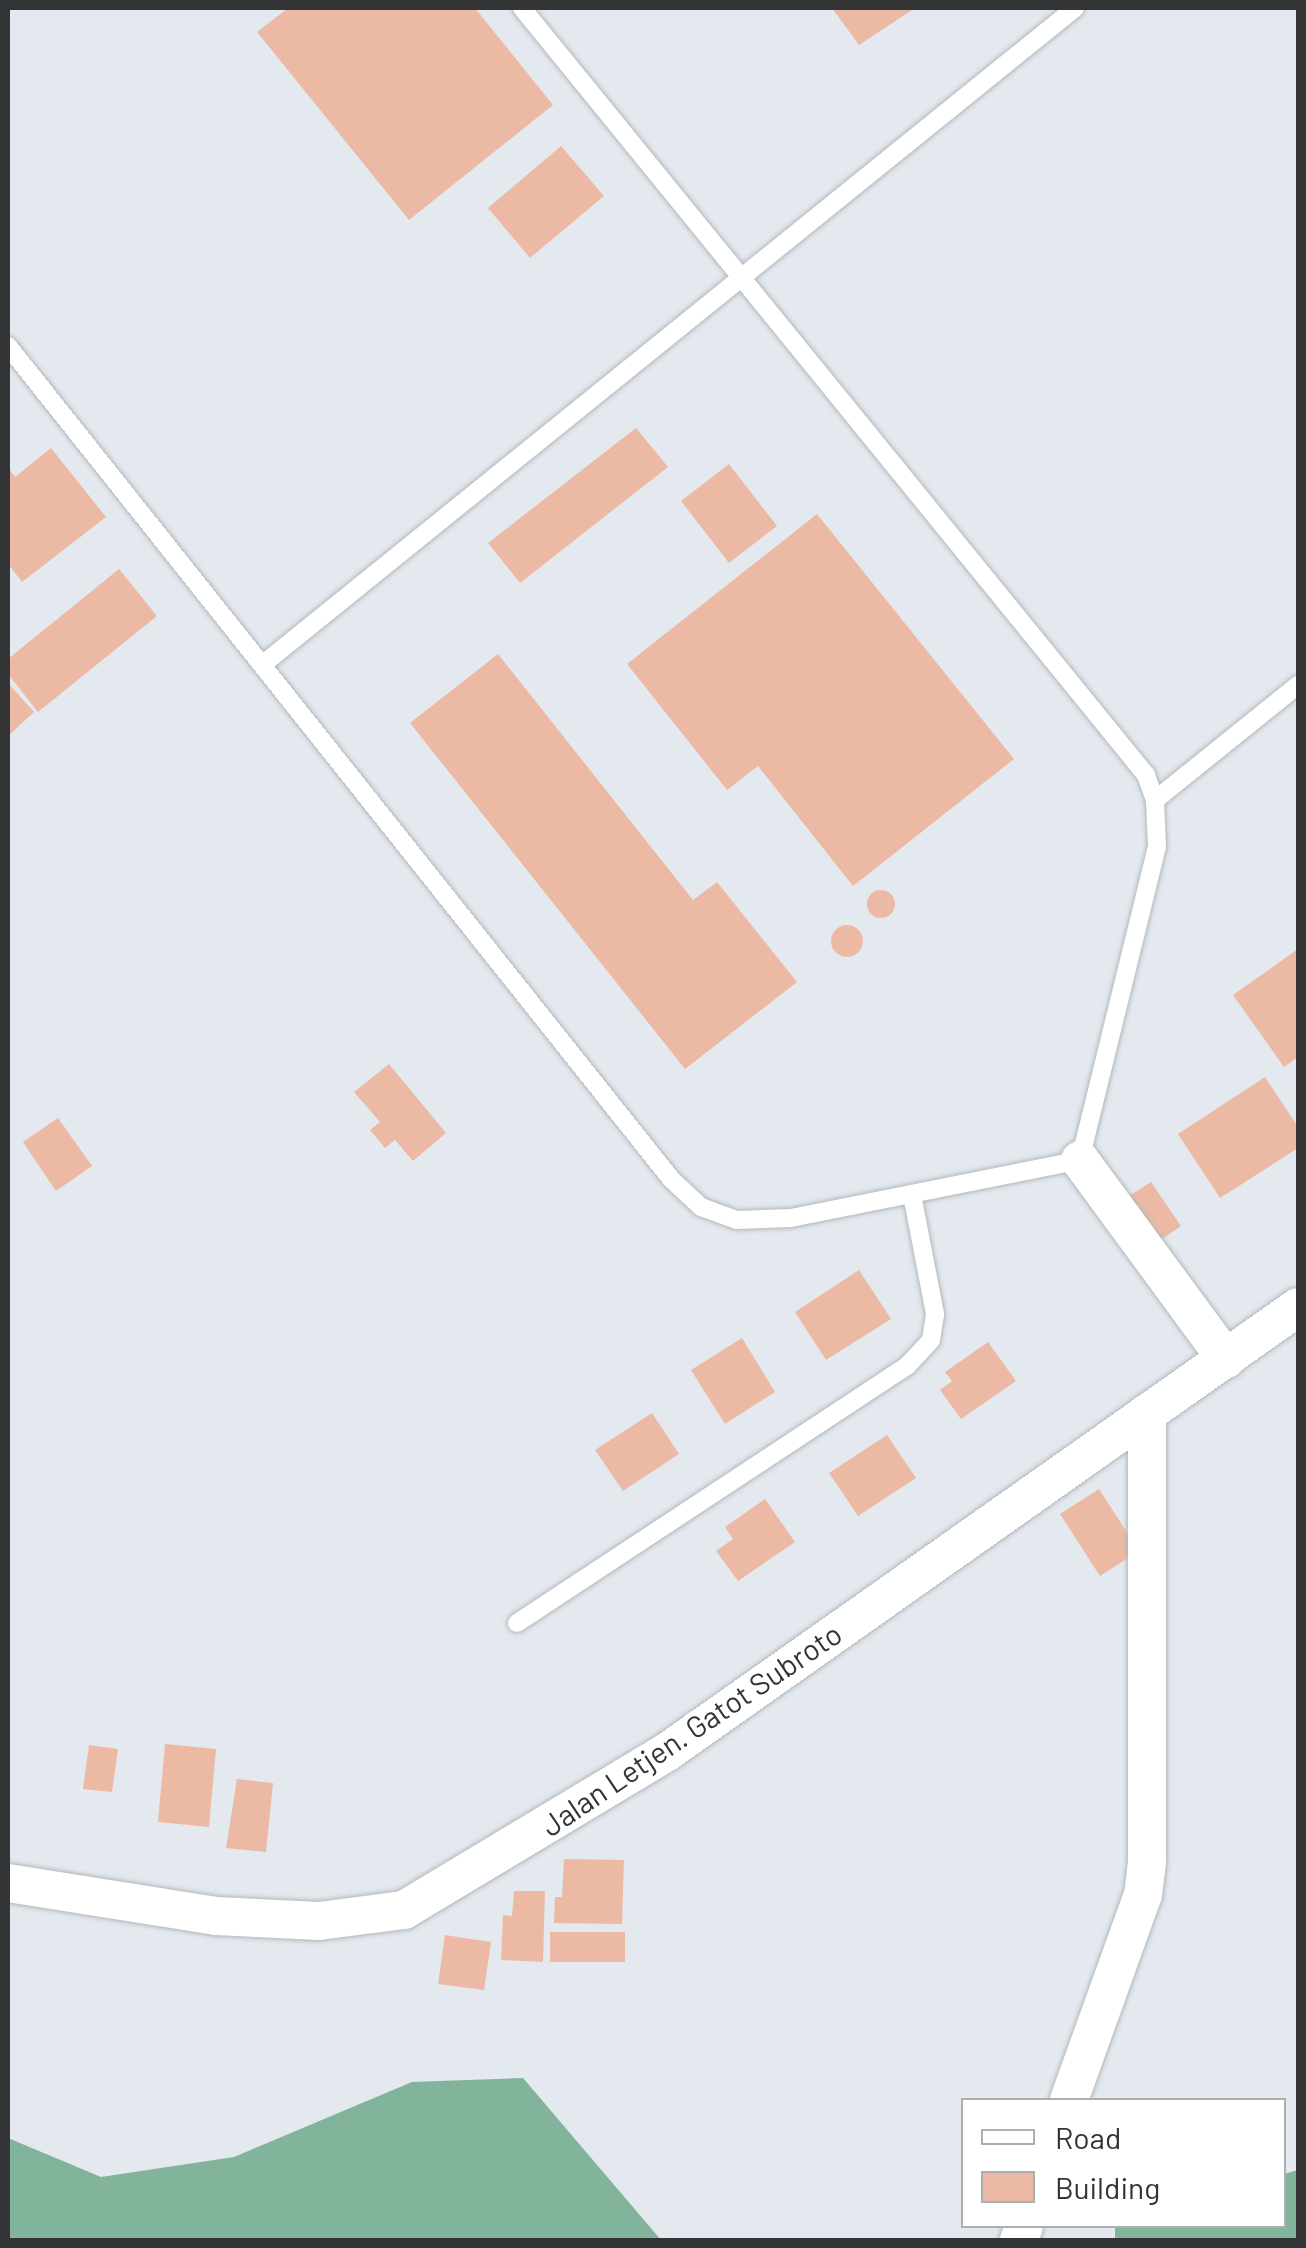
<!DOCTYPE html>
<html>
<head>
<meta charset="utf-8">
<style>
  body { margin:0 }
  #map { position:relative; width:1306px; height:2248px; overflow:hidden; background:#e3e9ee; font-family:Barlow,sans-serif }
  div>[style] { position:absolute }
  .forest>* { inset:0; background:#81b49a }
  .building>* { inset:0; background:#ecbaa4 }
  .round { border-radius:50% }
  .roads { filter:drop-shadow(0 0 2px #b2b8bc) drop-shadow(0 0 2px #b2b8bc) }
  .service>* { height:18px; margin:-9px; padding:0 9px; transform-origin:9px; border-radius:9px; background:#fff }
  .minor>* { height:38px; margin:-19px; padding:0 19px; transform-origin:19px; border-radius:19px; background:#fff }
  span { translate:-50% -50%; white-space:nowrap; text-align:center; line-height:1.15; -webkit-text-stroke:10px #fff; paint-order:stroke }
  .street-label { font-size:30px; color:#323436 }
  .frame { position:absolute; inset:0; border:10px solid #323436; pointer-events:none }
  .legend { position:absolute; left:961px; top:2098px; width:325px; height:130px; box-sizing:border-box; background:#fff; border:2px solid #adaeaf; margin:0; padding:12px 18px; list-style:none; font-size:30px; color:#323436 }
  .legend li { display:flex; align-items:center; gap:20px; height:50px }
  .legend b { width:50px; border:2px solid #adaeaf }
</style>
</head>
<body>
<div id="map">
  <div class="forest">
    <i style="clip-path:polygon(523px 2078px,661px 2240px,8px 2240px,8px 2138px,101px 2177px,234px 2157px,412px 2082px)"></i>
    <i style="clip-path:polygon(1298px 2170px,1298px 2240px,1115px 2240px,1115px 2226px,1284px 2226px,1284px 2174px)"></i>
  </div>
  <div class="building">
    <i style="clip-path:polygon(288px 8px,475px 8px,553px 105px,409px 220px,257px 32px)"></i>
    <i style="clip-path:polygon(832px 8px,915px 8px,859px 45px)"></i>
    <i style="clip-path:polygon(561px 146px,604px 196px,530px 258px,488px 208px)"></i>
    <i style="clip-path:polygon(636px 428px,668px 467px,520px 583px,488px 543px)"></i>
    <i style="clip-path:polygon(51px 448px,106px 517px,22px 582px,8px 564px,8px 467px,15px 477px)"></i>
    <i style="clip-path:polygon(729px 464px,777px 526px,729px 563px,681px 501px)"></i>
    <i style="clip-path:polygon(817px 514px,1014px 759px,853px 886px,758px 766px,727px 790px,627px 664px)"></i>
    <i style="clip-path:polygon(119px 569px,157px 616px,38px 712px,8px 674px,8px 659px)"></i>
    <i style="clip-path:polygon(498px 654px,693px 900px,717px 882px,797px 982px,685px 1069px,410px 723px)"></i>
    <i style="clip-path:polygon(8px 683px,34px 712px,8px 736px)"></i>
    <i class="round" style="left:867px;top:890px;width:28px;height:28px"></i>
    <i class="round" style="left:831px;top:925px;width:32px;height:32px"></i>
    <i style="clip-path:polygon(1298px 949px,1298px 1057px,1284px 1067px,1233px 995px)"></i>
    <i style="clip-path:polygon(389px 1064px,446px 1133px,413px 1161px,395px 1140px,385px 1148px,370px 1130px,380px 1122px,354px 1092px)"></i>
    <i style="clip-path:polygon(1265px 1077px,1298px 1127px,1298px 1148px,1220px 1198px,1178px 1134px)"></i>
    <i style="clip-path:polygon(58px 1118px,92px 1166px,56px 1191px,23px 1142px)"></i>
    <i style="clip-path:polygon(1151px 1182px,1181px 1226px,1159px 1241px,1129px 1196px)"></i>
    <i style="clip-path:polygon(859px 1270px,891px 1319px,826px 1360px,795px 1312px)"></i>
    <i style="clip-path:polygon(742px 1338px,775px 1392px,725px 1424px,691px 1370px)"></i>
    <i style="clip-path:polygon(988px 1342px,1016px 1381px,961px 1419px,940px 1390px,952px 1381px,945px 1372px)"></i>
    <i style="clip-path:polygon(652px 1413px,679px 1454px,623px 1491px,595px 1450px)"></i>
    <i style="clip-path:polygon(887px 1435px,916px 1478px,858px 1516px,829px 1473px)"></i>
    <i style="clip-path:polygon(1099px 1489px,1139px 1551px,1100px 1576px,1060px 1514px)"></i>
    <i style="clip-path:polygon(765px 1499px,795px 1542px,738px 1581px,716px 1551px,733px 1539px,725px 1527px)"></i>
    <i style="clip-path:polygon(165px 1744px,216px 1749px,209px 1827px,158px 1822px)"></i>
    <i style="clip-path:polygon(89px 1745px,118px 1749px,112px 1792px,83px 1789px)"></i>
    <i style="clip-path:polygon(237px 1779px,273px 1783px,266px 1852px,226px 1848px)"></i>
    <i style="clip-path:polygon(564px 1859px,624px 1860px,622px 1924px,554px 1923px,555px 1897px,562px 1897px)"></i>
    <i style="clip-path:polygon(514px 1891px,545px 1891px,543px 1962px,501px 1960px,503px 1915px,512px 1916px)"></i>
    <i style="clip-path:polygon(550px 1932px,625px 1932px,625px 1962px,550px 1962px)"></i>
    <i style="clip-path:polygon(445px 1935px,491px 1942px,484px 1990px,438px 1984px)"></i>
  </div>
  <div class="roads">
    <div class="service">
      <i style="left:8px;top:346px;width:1065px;rotate:51.48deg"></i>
      <i style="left:671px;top:1179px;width:41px;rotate:43deg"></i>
      <i style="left:701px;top:1207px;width:37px;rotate:20deg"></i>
      <i style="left:736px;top:1220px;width:55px;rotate:-2.1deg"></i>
      <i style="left:791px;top:1218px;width:295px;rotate:-11.3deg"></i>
      <i style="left:1080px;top:1160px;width:323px;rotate:-76.2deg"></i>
      <i style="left:1157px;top:846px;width:46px;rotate:-92.5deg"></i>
      <i style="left:1155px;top:800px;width:27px;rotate:-110deg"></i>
      <i style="left:1146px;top:775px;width:989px;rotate:-129.13deg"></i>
      <i style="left:262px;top:665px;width:1045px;rotate:-38.94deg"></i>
      <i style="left:1155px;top:800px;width:184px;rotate:-38.8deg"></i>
      <i style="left:517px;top:1623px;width:467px;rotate:-33.4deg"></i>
      <i style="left:907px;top:1366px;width:35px;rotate:-47deg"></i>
      <i style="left:931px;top:1340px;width:26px;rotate:-81deg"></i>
      <i style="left:935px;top:1314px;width:122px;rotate:-100.9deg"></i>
    </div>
    <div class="minor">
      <i style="left:1080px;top:1160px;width:247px;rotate:53.7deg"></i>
      <i style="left:8px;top:1883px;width:211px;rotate:9deg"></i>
      <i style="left:216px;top:1916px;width:103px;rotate:2.8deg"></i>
      <i style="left:319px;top:1921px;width:86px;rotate:-7.4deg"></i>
      <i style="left:404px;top:1910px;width:307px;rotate:-31deg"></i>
      <i style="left:667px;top:1752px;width:772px;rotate:-35.19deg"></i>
      <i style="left:1069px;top:2100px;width:218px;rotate:-70.2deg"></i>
      <i style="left:1143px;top:1895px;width:33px;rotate:-83deg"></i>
      <i style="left:1147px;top:1862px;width:449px;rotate:-90deg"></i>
      <i style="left:1019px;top:2240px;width:15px;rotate:-70deg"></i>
    </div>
  </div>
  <div class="street-label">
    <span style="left:691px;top:1729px;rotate:-34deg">Jalan Letjen. Gatot Subroto</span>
  </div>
  <div class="frame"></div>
  <ul class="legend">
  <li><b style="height:12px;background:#fff"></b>Road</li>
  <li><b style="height:28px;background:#ecbaa4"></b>Building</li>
  </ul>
</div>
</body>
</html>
